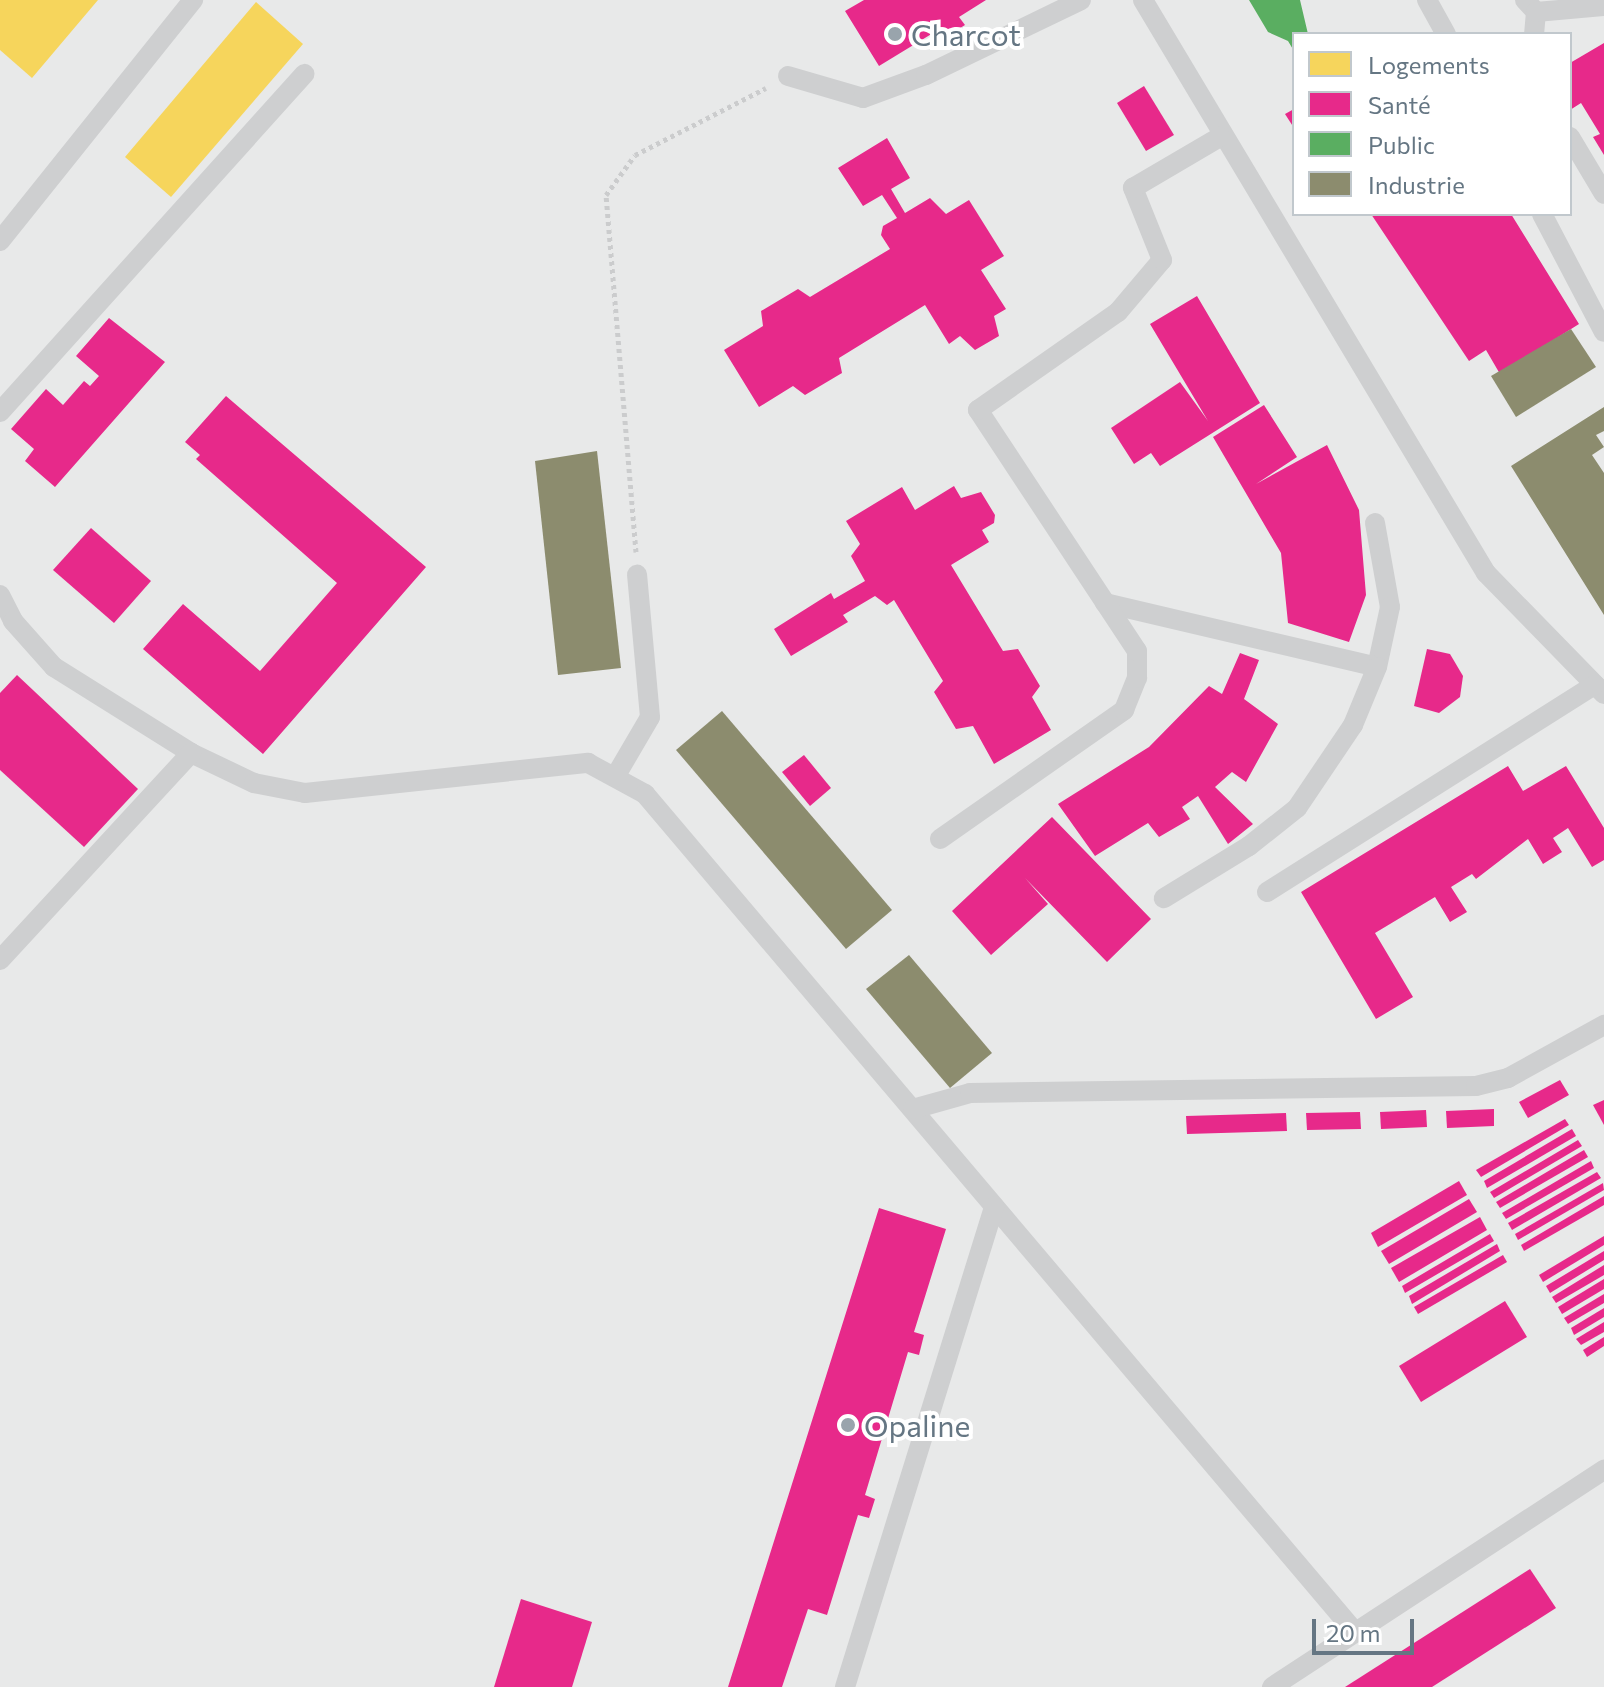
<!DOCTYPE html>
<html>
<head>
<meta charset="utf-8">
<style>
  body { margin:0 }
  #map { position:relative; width:1604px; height:1687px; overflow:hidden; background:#f9f9f9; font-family:Commissioner,sans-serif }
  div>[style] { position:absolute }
  .built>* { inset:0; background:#e8e9e9 }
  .homes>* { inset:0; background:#f6d55c }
  .health>* { inset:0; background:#e7298a }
  .public>* { inset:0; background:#5aae61 }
  .industry>* { inset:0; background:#8c8c6e }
  .path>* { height:5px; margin-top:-2.5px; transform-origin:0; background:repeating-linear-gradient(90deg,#cbcccd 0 4px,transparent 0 8px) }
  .service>* { height:20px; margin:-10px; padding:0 10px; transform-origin:10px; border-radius:10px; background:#cecfd0 }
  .dots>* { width:22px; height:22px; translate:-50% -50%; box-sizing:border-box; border:4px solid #fff; border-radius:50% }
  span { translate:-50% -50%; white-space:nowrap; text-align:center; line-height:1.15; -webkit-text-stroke:8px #fff; paint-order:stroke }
  .poi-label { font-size:30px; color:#657683 }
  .left { translate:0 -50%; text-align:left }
  .legend { position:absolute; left:1292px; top:32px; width:280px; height:184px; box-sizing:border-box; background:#fff; border:2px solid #c1c8cd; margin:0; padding:10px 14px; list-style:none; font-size:24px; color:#657683 }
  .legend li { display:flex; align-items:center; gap:16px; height:40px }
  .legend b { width:40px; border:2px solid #c1c8cd }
  .scale { position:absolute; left:1312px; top:1619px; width:102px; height:36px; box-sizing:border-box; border:4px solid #657683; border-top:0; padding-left:10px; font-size:24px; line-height:28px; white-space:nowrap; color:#657683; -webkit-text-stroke:6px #fff; paint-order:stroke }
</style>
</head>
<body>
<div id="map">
  <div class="built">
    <i style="clip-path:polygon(evenodd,0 0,1604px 0,1604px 1687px,0 1687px,0 0,1294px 34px,1570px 34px,1570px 214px,1294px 214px,1294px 34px)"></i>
  </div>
  <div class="homes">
    <i style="clip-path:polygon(0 0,98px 0,32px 78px,0 50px)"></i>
    <i style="clip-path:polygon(256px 2px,303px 44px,171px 197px,125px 157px)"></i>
  </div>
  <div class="health">
    <i style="clip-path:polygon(864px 0,986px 0,959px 17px,965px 25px,944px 38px,938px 30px,879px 66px,845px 11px)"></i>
    <i style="clip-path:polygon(1604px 43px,1604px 155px,1593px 137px,1600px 134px,1581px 103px,1570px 110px,1570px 63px)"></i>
    <i style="clip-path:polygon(1144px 86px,1174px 135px,1146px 151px,1117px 103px)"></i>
    <i style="clip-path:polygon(1294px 109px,1294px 128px,1285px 114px)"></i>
    <i style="clip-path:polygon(887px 138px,910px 178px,891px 189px,905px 213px,930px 198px,946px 214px,969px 200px,1004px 256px,981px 270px,1006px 309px,994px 316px,999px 336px,975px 350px,960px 336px,949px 344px,925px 305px,839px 358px,842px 373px,805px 395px,793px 386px,759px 407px,724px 350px,763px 326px,761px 311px,798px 289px,810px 297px,890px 249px,881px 235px,883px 226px,897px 218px,882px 195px,863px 206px,838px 168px)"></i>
    <i style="clip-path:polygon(1371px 214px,1511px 214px,1579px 324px,1500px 374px,1486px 350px,1469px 361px)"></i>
    <i style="clip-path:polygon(1197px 296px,1260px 403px,1160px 466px,1151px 453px,1134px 464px,1111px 428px,1180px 382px,1208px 421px,1150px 324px)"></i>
    <i style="clip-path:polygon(109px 318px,165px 362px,55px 487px,25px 461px,34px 449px,11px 429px,46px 389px,63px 405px,84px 381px,90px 386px,99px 376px,76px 356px)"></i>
    <i style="clip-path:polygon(226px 396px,426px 567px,263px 754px,143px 649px,183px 604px,260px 671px,337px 583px,196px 459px,200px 455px,185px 442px)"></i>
    <i style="clip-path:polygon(1264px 405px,1297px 457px,1256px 484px,1327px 445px,1359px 510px,1366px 595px,1349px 642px,1288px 623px,1281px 553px,1213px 437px)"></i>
    <i style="clip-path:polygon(954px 486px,961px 498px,981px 492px,995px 515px,994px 523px,982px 530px,989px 542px,951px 565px,1003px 651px,1018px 649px,1040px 686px,1032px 697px,1051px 730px,994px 764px,973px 726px,956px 729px,934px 692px,943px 681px,894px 600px,887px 605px,875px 596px,843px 615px,848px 622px,791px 656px,774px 629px,831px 593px,834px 599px,865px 581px,851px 556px,860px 544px,846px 521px,902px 487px,915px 510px)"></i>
    <i style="clip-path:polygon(91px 528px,151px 581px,114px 623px,53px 570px)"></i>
    <i style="clip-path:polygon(1427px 649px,1450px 654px,1463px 676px,1460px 697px,1439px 713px,1414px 706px)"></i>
    <i style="clip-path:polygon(1240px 653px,1259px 660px,1244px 699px,1278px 724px,1246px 782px,1232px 772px,1215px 787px,1253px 824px,1228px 844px,1198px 796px,1182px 807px,1190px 819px,1159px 837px,1148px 823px,1095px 856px,1058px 804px,1149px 747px,1209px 686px,1222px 694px)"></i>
    <i style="clip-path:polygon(17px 675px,138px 789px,84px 847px,0 770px,0 693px)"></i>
    <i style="clip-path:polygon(804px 755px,831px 788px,810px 806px,782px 772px)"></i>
    <i style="clip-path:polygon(1508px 766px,1523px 791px,1566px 766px,1604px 828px,1604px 860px,1592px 867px,1568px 828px,1553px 838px,1562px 852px,1543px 864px,1528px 839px,1476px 879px,1472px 874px,1451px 887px,1467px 912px,1450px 922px,1435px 897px,1375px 933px,1413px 997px,1376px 1019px,1301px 892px)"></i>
    <i style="clip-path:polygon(1052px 817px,1151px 919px,1107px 962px,1025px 878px,1048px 904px,991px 955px,952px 911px)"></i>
    <i style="clip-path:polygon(1560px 1080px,1569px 1095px,1528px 1118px,1519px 1102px)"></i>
    <i style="clip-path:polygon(1604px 1100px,1604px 1125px,1593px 1105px)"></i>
    <i style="clip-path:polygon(1494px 1109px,1494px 1126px,1447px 1128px,1446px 1111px)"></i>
    <i style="clip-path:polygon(1426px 1110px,1427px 1127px,1381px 1129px,1380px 1112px)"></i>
    <i style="clip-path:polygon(1360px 1112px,1361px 1129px,1307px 1130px,1306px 1113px)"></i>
    <i style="clip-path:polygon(1286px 1113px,1287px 1131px,1187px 1134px,1186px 1116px)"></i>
    <i style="clip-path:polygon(1565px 1119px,1569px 1125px,1481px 1177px,1476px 1170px)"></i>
    <i style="clip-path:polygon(1572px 1129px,1576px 1136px,1487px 1188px,1484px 1181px)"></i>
    <i style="clip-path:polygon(1578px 1140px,1582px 1146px,1494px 1198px,1490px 1192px)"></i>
    <i style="clip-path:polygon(1584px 1150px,1588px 1157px,1500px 1208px,1496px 1202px)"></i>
    <i style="clip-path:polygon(1591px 1161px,1594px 1168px,1506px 1219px,1502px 1213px)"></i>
    <i style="clip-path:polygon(1597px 1172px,1601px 1178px,1512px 1230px,1508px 1223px)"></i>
    <i style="clip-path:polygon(1459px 1181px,1467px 1195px,1378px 1247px,1371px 1233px)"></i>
    <i style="clip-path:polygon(1603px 1183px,1604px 1190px,1518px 1240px,1515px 1234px)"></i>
    <i style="clip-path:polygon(1604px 1196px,1604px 1205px,1524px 1251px,1521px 1245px)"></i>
    <i style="clip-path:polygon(1469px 1199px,1477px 1212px,1389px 1264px,1381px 1251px)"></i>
    <i style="clip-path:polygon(879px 1208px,946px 1229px,914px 1332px,924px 1335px,919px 1355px,908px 1352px,865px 1495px,875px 1499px,869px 1518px,858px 1515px,827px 1615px,808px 1609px,782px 1687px,728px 1687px)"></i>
    <i style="clip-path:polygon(1480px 1217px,1487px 1230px,1399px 1282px,1391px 1268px)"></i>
    <i style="clip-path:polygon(1490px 1234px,1494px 1241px,1405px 1293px,1402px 1286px)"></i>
    <i style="clip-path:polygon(1604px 1236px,1604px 1245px,1543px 1282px,1539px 1275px)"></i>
    <i style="clip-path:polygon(1497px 1244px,1500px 1251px,1412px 1304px,1409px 1296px)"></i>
    <i style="clip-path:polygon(1604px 1251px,1604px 1260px,1550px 1293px,1546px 1286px)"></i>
    <i style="clip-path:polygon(1503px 1255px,1507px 1262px,1418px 1314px,1414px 1307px)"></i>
    <i style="clip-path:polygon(1604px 1265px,1604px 1275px,1556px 1303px,1552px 1297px)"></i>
    <i style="clip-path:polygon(1604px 1279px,1604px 1289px,1562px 1314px,1558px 1307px)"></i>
    <i style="clip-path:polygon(1604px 1294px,1604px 1303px,1568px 1324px,1564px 1318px)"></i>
    <i style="clip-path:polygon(1505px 1301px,1527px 1337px,1421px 1402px,1399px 1366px)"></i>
    <i style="clip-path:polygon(1604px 1308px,1604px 1317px,1574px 1335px,1571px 1328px)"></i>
    <i style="clip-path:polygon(1604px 1322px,1604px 1332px,1581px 1345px,1576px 1339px)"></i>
    <i style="clip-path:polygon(1604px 1337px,1604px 1346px,1587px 1357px,1583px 1350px)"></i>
    <i style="clip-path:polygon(1530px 1569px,1556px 1608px,1432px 1687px,1345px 1687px)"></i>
    <i style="clip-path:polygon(521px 1599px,592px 1622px,572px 1687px,494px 1687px)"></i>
  </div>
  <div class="public">
    <i style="clip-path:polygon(1249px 0,1300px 0,1308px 34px,1294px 34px,1294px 51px,1288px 41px,1268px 32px)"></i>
  </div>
  <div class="industry">
    <i style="clip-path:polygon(1571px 329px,1596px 367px,1516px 417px,1491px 376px)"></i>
    <i style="clip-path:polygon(1604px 407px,1604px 431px,1596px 435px,1604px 447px,1592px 455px,1604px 473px,1604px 615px,1511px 466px)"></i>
    <i style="clip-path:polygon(597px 451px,621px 668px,558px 675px,535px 461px)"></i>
    <i style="clip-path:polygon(722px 711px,892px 910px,846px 949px,676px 750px)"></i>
    <i style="clip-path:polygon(909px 955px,992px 1053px,950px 1088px,866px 989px)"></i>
  </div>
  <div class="path">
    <i style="left:636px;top:552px;width:358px;rotate:-94.8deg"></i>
    <i style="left:606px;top:195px;width:49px;rotate:-54.1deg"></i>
    <i style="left:635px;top:155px;width:147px;rotate:-27.1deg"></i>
  </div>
  <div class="service">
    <i style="left:1143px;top:0;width:668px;rotate:59.1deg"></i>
    <i style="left:1486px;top:573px;width:169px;rotate:45.7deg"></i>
    <i style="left:1427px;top:0;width:39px;rotate:61deg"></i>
    <i style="left:1525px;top:0;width:16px;rotate:47deg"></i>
    <i style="left:1536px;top:12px;width:22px;rotate:95deg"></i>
    <i style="left:1536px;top:12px;width:68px;rotate:-5deg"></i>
    <i style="left:788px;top:76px;width:78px;rotate:16.3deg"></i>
    <i style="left:863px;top:98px;width:67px;rotate:-20.1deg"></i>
    <i style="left:926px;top:75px;width:172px;rotate:-25.8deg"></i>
    <i style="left:1570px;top:137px;width:66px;rotate:59.2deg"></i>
    <i style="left:1542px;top:214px;width:133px;rotate:62.3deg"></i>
    <i style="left:0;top:241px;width:309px;rotate:-51.3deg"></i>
    <i style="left:0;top:412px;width:455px;rotate:-48deg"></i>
    <i style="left:1375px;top:523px;width:85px;rotate:79.9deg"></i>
    <i style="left:1390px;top:607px;width:61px;rotate:102.2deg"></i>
    <i style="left:0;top:595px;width:29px;rotate:63deg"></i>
    <i style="left:13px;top:621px;width:62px;rotate:48.3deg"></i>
    <i style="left:54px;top:667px;width:162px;rotate:32.1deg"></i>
    <i style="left:191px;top:753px;width:70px;rotate:25.5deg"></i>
    <i style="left:254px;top:783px;width:52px;rotate:11.1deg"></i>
    <i style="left:305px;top:793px;width:285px;rotate:-6.1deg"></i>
    <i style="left:588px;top:763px;width:65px;rotate:28.5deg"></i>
    <i style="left:645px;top:794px;width:1098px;rotate:49.73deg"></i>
    <i style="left:1105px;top:603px;width:279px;rotate:13.2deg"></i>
    <i style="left:1377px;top:667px;width:63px;rotate:112.5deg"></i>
    <i style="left:1353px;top:725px;width:100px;rotate:124deg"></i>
    <i style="left:1297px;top:808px;width:61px;rotate:141.6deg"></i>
    <i style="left:1249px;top:846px;width:100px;rotate:148.5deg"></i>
    <i style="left:615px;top:777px;width:69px;rotate:-59.7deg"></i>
    <i style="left:650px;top:717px;width:143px;rotate:-95.2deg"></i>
    <i style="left:940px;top:839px;width:225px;rotate:-35deg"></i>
    <i style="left:1124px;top:710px;width:35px;rotate:-68deg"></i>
    <i style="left:1137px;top:678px;width:27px;rotate:-90deg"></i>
    <i style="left:1137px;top:651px;width:289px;rotate:-123.4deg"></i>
    <i style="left:978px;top:410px;width:171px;rotate:-35deg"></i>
    <i style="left:1118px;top:312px;width:68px;rotate:-49.8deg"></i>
    <i style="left:1162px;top:260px;width:78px;rotate:-111.9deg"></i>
    <i style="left:1133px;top:188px;width:101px;rotate:-30.4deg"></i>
    <i style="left:1267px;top:892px;width:388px;rotate:-32.3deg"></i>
    <i style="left:0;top:960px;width:282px;rotate:-47.3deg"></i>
    <i style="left:913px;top:1109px;width:59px;rotate:-15.7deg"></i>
    <i style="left:970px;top:1093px;width:506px;rotate:-0.79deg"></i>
    <i style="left:1476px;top:1086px;width:33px;rotate:-14deg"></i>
    <i style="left:1508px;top:1078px;width:110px;rotate:-28.9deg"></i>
    <i style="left:845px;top:1687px;width:503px;rotate:-72.75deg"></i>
    <i style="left:1272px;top:1687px;width:397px;rotate:-33.2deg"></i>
  </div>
  <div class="dots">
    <i style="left:895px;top:34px;background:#99a4ac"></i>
    <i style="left:848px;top:1425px;background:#99a4ac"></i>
  </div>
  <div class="poi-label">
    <span class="left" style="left:911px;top:34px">Charcot</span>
    <span class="left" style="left:864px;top:1425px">Opaline</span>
  </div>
  <ul class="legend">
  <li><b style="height:22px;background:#f6d55c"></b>Logements</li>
  <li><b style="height:22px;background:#e7298a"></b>Santé</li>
  <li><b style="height:22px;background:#5aae61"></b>Public</li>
  <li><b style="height:22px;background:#8c8c6e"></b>Industrie</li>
  </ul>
  <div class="scale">20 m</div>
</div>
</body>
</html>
